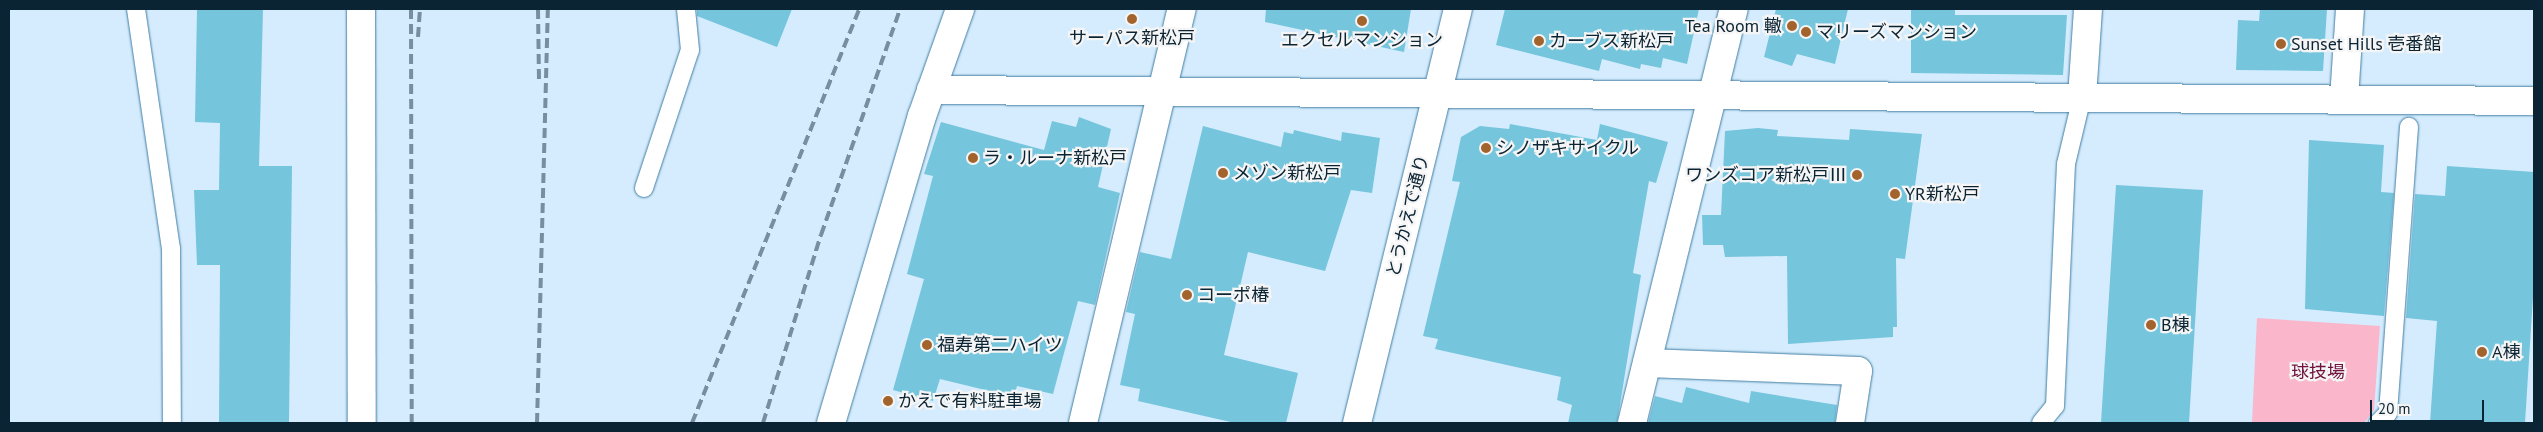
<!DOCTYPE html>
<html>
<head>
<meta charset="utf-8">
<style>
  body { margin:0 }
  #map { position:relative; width:2543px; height:432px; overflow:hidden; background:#d4ecfd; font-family:"PT Sans","Noto Sans JP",sans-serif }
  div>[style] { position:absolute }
  .green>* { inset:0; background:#fab6cb }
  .building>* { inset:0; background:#75c5dd }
  .roads { filter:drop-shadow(0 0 1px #417da3) drop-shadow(0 0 1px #417da3) }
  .lane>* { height:18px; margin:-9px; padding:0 9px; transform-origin:9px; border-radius:9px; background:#fff }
  .street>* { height:28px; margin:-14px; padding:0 14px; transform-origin:14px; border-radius:14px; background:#fff }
  .secondary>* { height:28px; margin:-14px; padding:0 14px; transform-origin:14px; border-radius:14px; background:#fff }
  .rail>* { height:4px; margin-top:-2px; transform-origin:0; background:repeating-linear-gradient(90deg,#768e9f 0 10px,transparent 0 15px) }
  .dots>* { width:14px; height:14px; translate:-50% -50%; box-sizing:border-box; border:2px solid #f5f5f5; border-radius:50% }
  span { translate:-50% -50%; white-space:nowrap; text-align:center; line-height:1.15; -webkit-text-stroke:4.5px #f5f5f5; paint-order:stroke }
  .poi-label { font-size:18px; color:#0b2434 }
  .right { translate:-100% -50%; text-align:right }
  .left { translate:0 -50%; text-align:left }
  .street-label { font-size:18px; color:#0b2434 }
  .park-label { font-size:18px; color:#71123e }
  .frame { position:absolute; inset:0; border:10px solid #0b2434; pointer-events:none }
  .scale { position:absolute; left:2370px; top:400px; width:114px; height:22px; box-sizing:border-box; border:2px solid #0b2434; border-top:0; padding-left:6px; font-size:15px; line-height:18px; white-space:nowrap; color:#0b2434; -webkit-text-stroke:4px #f5f5f5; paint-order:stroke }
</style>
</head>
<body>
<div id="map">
  <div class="green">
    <i style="clip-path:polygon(2257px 318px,2380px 326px,2374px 410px,2364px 423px,2252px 423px)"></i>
  </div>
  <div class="building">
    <i style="clip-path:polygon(197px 9px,263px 9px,259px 166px,292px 166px,289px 423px,219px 423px,220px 265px,197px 265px,194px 190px,219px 190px,220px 123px,195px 122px)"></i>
    <i style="clip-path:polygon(697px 9px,792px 9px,777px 47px,697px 16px)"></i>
    <i style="clip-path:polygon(1266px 9px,1411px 9px,1404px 52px,1265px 22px)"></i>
    <i style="clip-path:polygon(1505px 9px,1699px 9px,1687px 64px,1663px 58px,1661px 68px,1641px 64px,1640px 69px,1602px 59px,1599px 71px,1496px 45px)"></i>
    <i style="clip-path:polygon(1776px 9px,1848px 9px,1835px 64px,1797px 54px,1792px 66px,1764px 57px)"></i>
    <i style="clip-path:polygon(1911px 9px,1955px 9px,1955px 15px,2067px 15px,2063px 75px,1911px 73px)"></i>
    <i style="clip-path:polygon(2260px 9px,2327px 9px,2323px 71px,2236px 70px,2238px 20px,2259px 21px)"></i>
    <i style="clip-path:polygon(1079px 117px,1111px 129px,1098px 187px,1120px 193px,1095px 305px,1078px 301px,1053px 394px,1017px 386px,1014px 397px,940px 379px,933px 401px,893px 390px,924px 279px,907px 274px,933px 176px,924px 174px,941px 122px,1044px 150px,1052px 121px,1076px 127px)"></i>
    <i style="clip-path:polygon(1510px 124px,1597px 140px,1600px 124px,1668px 142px,1656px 183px,1649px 181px,1633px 273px,1641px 275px,1617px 423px,1568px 423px,1572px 405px,1557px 400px,1561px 377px,1435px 349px,1438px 339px,1423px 336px,1460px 182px,1452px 181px,1461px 137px,1480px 126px,1509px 129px)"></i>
    <i style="clip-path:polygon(1203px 126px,1281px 147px,1284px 132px,1293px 134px,1294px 130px,1341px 141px,1342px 132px,1380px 138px,1372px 193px,1351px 190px,1325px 271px,1248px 252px,1224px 355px,1298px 373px,1286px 423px,1235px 423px,1138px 401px,1140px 389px,1120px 385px,1135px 314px,1126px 312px,1140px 252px,1171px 259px)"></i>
    <i style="clip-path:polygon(1758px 128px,1778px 130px,1777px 136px,1849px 140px,1850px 129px,1922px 134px,1905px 259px,1896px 258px,1897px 327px,1893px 327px,1893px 337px,1788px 344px,1787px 256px,1725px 257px,1723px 245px,1703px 245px,1702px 215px,1721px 215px,1725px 131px)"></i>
    <i style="clip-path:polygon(2309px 140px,2384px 145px,2381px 192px,2394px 193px,2384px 316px,2305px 309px)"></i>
    <i style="clip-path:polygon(2447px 166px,2534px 172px,2534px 281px,2525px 423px,2430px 423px,2437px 321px,2406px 318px,2415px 194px,2445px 196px)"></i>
    <i style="clip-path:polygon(2116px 185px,2203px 190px,2189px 423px,2101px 423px)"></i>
    <i style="clip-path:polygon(1686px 387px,1749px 403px,1751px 391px,1837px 405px,1835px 423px,1648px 423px,1655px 396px,1682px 403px)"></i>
  </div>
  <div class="roads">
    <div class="lane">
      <i style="left:136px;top:9px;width:242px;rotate:81.7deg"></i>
      <i style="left:171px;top:248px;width:175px;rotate:89.7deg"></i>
      <i style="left:644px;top:188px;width:145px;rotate:-71.6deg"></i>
      <i style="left:690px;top:50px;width:41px;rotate:-95.6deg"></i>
      <i style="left:2041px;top:423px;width:22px;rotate:-51deg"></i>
      <i style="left:2055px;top:406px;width:242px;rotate:-87.4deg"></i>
      <i style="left:2066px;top:164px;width:69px;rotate:-76.6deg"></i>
      <i style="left:2378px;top:423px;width:14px;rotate:-45deg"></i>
      <i style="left:2388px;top:413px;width:287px;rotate:-85.8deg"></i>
    </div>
    <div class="street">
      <i style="left:361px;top:9px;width:414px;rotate:89.9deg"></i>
      <i style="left:931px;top:90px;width:1603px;rotate:0.39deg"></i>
      <i style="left:2082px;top:97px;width:88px;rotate:-86.1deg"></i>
      <i style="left:2344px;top:99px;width:90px;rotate:-86.2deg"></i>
      <i style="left:1647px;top:363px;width:211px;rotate:2.2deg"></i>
      <i style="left:1858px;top:371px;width:53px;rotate:98.7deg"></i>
      <i style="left:831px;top:423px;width:320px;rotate:-73.5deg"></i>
      <i style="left:922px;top:116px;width:114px;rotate:-70.4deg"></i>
      <i style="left:1083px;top:423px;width:426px;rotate:-76.6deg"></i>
      <i style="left:1632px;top:423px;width:426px;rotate:-76.2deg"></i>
    </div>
    <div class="secondary">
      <i style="left:1357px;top:423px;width:426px;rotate:-76.3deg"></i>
    </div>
  </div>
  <div class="rail">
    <i style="left:411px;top:9px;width:414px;rotate:89.9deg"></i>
    <i style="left:538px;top:9px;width:70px;rotate:89.2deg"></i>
    <i style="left:418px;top:37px;width:28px;rotate:-86deg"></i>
    <i style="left:537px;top:423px;width:414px;rotate:-88.5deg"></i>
    <i style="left:692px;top:423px;width:446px;rotate:-68deg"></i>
    <i style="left:763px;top:423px;width:197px;rotate:-72.9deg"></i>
    <i style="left:821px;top:235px;width:239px;rotate:-70.7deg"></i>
  </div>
  <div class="dots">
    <i style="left:1132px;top:19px;background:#a3632c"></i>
    <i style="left:1362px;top:21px;background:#a3632c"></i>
    <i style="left:1792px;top:26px;background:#a3632c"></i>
    <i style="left:1806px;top:32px;background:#a3632c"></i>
    <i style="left:1539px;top:41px;background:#a3632c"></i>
    <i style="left:2281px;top:44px;background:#a3632c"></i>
    <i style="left:1486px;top:148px;background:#a3632c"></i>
    <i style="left:973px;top:158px;background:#a3632c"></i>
    <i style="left:1223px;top:173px;background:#a3632c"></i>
    <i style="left:1857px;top:175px;background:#a3632c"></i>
    <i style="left:1895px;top:194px;background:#a3632c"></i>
    <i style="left:1187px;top:295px;background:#a3632c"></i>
    <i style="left:2151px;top:325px;background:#a3632c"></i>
    <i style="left:927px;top:345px;background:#a3632c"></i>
    <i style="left:2482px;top:352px;background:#a3632c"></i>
    <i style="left:888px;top:401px;background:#a3632c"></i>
  </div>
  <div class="poi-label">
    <span class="right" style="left:1782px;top:26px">Tea Room 轍</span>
    <span class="left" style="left:1816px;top:32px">マリーズマンション</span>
    <span style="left:1132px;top:38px">サーパス新松戸</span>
    <span style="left:1362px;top:40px">エクセルマンション</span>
    <span class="left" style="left:1549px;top:41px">カーブス新松戸</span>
    <span class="left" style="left:2291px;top:44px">Sunset Hills 壱番館</span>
    <span class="left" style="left:1496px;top:148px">シノザキサイクル</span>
    <span class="left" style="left:983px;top:158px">ラ・ルーナ新松戸</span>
    <span class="left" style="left:1233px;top:173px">メゾン新松戸</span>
    <span class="right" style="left:1847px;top:175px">ワンズコア新松戸Ⅲ</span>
    <span class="left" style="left:1905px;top:194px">YR新松戸</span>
    <span class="left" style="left:1197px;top:295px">コーポ椿</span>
    <span class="left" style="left:2161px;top:325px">B棟</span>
    <span class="left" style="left:937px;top:345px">福寿第二ハイツ</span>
    <span class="left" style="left:2492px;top:352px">A棟</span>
    <span class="left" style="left:898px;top:401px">かえで有料駐車場</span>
  </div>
  <div class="street-label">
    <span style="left:1408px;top:216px;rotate:-76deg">とうかえで通り</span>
  </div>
  <div class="park-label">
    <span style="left:2318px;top:372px">球技場</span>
  </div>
  <div class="frame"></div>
  <div class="scale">20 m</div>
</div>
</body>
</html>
